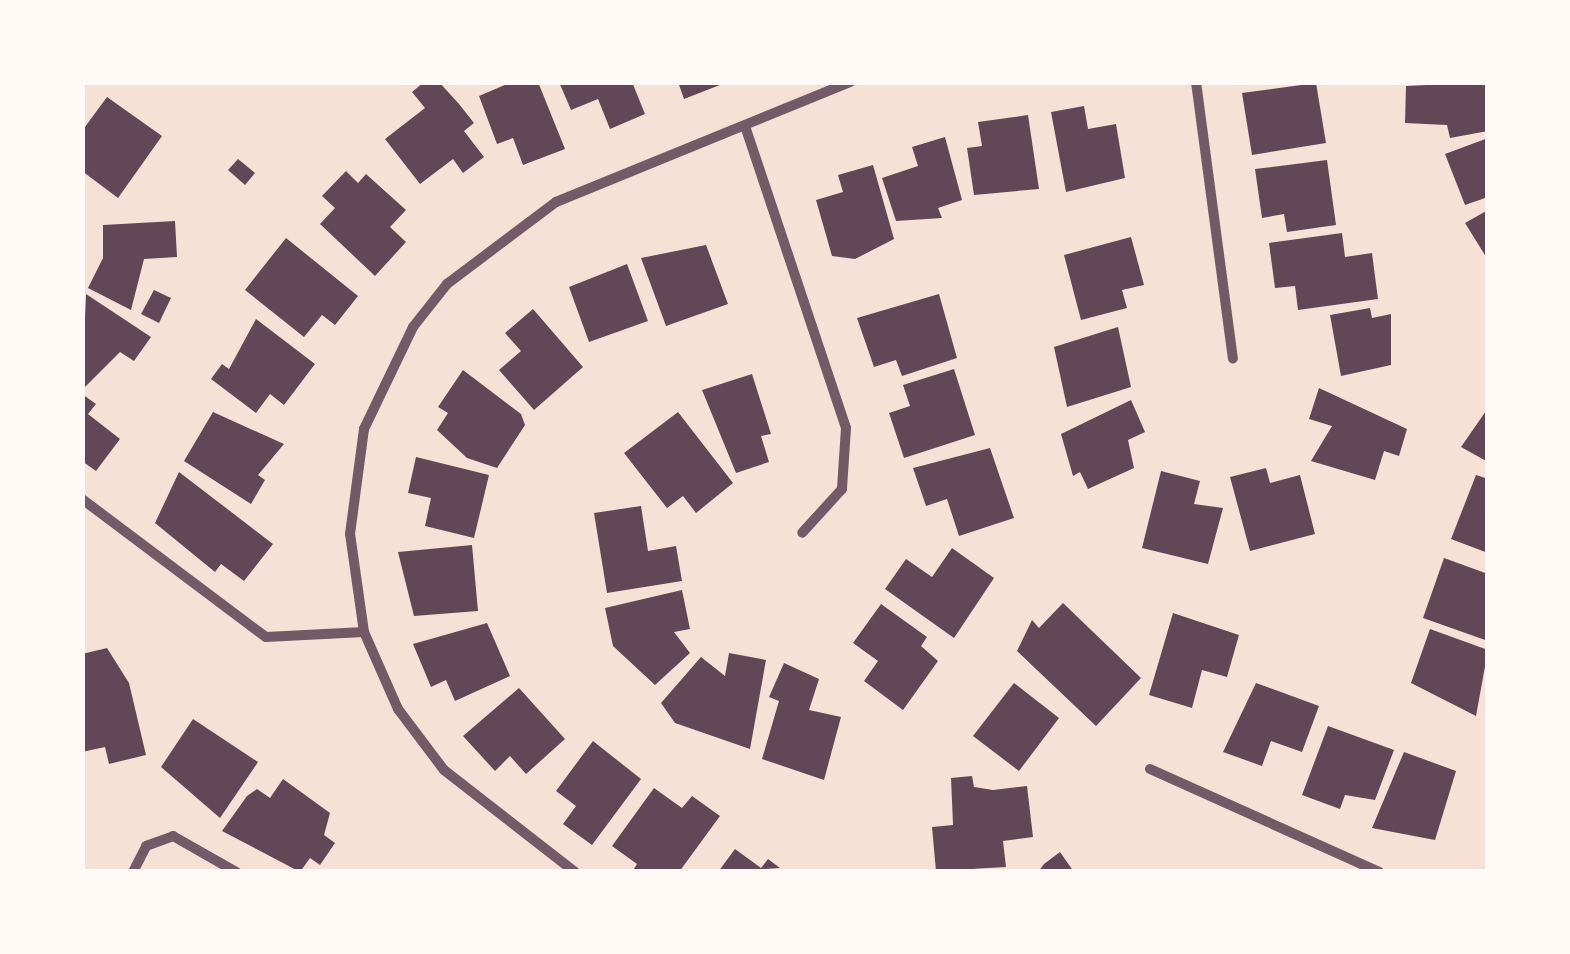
<!DOCTYPE html>
<html>
<head>
<meta charset="utf-8">
<style>
  body { margin:0 }
  #map { position:relative; width:1570px; height:954px; overflow:hidden; background:#f7e1d7; font-family:Quicksand,sans-serif }
  div>[style] { position:absolute }
  .building>* { inset:0; background:#644757 }
  .minor>* { height:10px; margin:-5px; padding:0 5px; transform-origin:5px; border-radius:5px; background:#755966 }
  span { translate:-50% -50%; white-space:nowrap; text-align:center; line-height:1.15; -webkit-text-stroke:10px #fffaf5; paint-order:stroke }
  .frame { position:absolute; inset:0; border:85px solid #fffaf5; pointer-events:none }
</style>
</head>
<body>
<div id="map">
  <div class="building">
    <i style="clip-path:polygon(424px 82px,439px 82px,459px 104px,474px 123px,464px 131px,484px 157px,463px 173px,453px 159px,420px 184px,385px 139px,425px 108px,412px 92px)"></i>
    <i style="clip-path:polygon(512px 82px,538px 82px,565px 149px,523px 165px,513px 138px,497px 144px,479px 96px)"></i>
    <i style="clip-path:polygon(559px 82px,632px 82px,645px 114px,610px 129px,598px 99px,571px 110px)"></i>
    <i style="clip-path:polygon(678px 82px,725px 82px,725px 83px,684px 99px)"></i>
    <i style="clip-path:polygon(1488px 82px,1488px 131px,1450px 138px,1447px 125px,1405px 123px,1406px 86px)"></i>
    <i style="clip-path:polygon(1316px 83px,1326px 143px,1252px 155px,1242px 93px)"></i>
    <i style="clip-path:polygon(107px 97px,162px 136px,118px 198px,82px 171px,82px 131px)"></i>
    <i style="clip-path:polygon(1084px 106px,1088px 129px,1116px 124px,1125px 178px,1066px 192px,1051px 112px)"></i>
    <i style="clip-path:polygon(1028px 115px,1039px 189px,974px 195px,967px 148px,982px 146px,978px 122px)"></i>
    <i style="clip-path:polygon(945px 137px,962px 200px,938px 208px,942px 218px,896px 221px,882px 178px,918px 166px,912px 147px)"></i>
    <i style="clip-path:polygon(1488px 138px,1488px 197px,1465px 205px,1445px 154px)"></i>
    <i style="clip-path:polygon(238px 159px,255px 173px,245px 185px,228px 170px)"></i>
    <i style="clip-path:polygon(1327px 160px,1336px 225px,1287px 232px,1284px 214px,1262px 218px,1255px 169px)"></i>
    <i style="clip-path:polygon(873px 165px,894px 239px,855px 259px,832px 256px,816px 200px,843px 192px,838px 175px)"></i>
    <i style="clip-path:polygon(346px 171px,358px 183px,366px 174px,406px 210px,390px 227px,406px 242px,375px 276px,320px 224px,335px 208px,322px 196px)"></i>
    <i style="clip-path:polygon(1488px 210px,1488px 260px,1465px 223px)"></i>
    <i style="clip-path:polygon(175px 221px,177px 257px,144px 259px,131px 310px,88px 288px,103px 258px,103px 225px)"></i>
    <i style="clip-path:polygon(1342px 233px,1345px 257px,1372px 253px,1378px 299px,1298px 310px,1295px 286px,1275px 288px,1269px 243px)"></i>
    <i style="clip-path:polygon(1131px 237px,1144px 285px,1122px 290px,1127px 308px,1081px 320px,1064px 255px)"></i>
    <i style="clip-path:polygon(286px 238px,358px 296px,335px 325px,322px 315px,304px 337px,245px 290px)"></i>
    <i style="clip-path:polygon(706px 245px,728px 304px,666px 326px,641px 258px)"></i>
    <i style="clip-path:polygon(627px 264px,648px 321px,589px 342px,569px 287px)"></i>
    <i style="clip-path:polygon(154px 290px,171px 298px,159px 323px,141px 314px)"></i>
    <i style="clip-path:polygon(86px 294px,151px 337px,134px 361px,120px 352px,82px 390px)"></i>
    <i style="clip-path:polygon(939px 294px,957px 358px,902px 376px,896px 360px,874px 367px,857px 318px)"></i>
    <i style="clip-path:polygon(1370px 308px,1372px 318px,1391px 314px,1391px 365px,1341px 376px,1330px 315px)"></i>
    <i style="clip-path:polygon(533px 309px,583px 367px,534px 410px,499px 370px,521px 351px,505px 333px)"></i>
    <i style="clip-path:polygon(256px 319px,315px 364px,284px 405px,270px 394px,256px 413px,211px 379px,222px 364px,229px 369px)"></i>
    <i style="clip-path:polygon(1118px 327px,1131px 387px,1067px 407px,1054px 347px)"></i>
    <i style="clip-path:polygon(954px 369px,975px 435px,904px 458px,889px 413px,910px 406px,903px 385px)"></i>
    <i style="clip-path:polygon(463px 370px,521px 414px,525px 425px,497px 468px,467px 458px,437px 430px,448px 413px,438px 407px)"></i>
    <i style="clip-path:polygon(752px 374px,771px 434px,761px 436px,769px 462px,736px 473px,702px 390px)"></i>
    <i style="clip-path:polygon(1319px 388px,1407px 429px,1399px 456px,1384px 451px,1375px 480px,1311px 461px,1332px 426px,1309px 419px)"></i>
    <i style="clip-path:polygon(82px 394px,96px 404px,88px 414px,120px 439px,96px 471px,82px 461px)"></i>
    <i style="clip-path:polygon(1131px 400px,1145px 432px,1128px 440px,1134px 468px,1088px 489px,1080px 472px,1073px 476px,1061px 434px)"></i>
    <i style="clip-path:polygon(1488px 408px,1488px 462px,1461px 447px)"></i>
    <i style="clip-path:polygon(213px 412px,284px 444px,258px 475px,265px 480px,251px 504px,184px 461px)"></i>
    <i style="clip-path:polygon(678px 412px,733px 483px,696px 513px,683px 496px,667px 508px,624px 453px)"></i>
    <i style="clip-path:polygon(990px 448px,1014px 518px,959px 536px,947px 499px,926px 506px,913px 468px)"></i>
    <i style="clip-path:polygon(416px 457px,489px 475px,474px 538px,425px 526px,431px 498px,408px 493px)"></i>
    <i style="clip-path:polygon(1266px 468px,1270px 483px,1300px 475px,1315px 534px,1250px 551px,1230px 477px)"></i>
    <i style="clip-path:polygon(1161px 471px,1200px 481px,1194px 504px,1223px 508px,1208px 564px,1142px 548px)"></i>
    <i style="clip-path:polygon(179px 472px,273px 544px,244px 581px,221px 564px,215px 572px,155px 523px)"></i>
    <i style="clip-path:polygon(1476px 475px,1488px 479px,1488px 553px,1451px 539px)"></i>
    <i style="clip-path:polygon(641px 506px,648px 551px,676px 546px,682px 581px,607px 593px,594px 513px)"></i>
    <i style="clip-path:polygon(472px 545px,478px 611px,414px 616px,398px 552px)"></i>
    <i style="clip-path:polygon(952px 548px,994px 578px,954px 638px,885px 589px,906px 559px,932px 577px)"></i>
    <i style="clip-path:polygon(1444px 558px,1488px 574px,1488px 641px,1423px 618px)"></i>
    <i style="clip-path:polygon(682px 590px,690px 629px,674px 632px,690px 653px,655px 685px,613px 646px,605px 608px)"></i>
    <i style="clip-path:polygon(1063px 603px,1141px 678px,1096px 726px,1017px 651px,1032px 620px,1039px 628px)"></i>
    <i style="clip-path:polygon(881px 604px,927px 637px,921px 646px,938px 661px,903px 710px,864px 681px,878px 661px,853px 643px)"></i>
    <i style="clip-path:polygon(1173px 613px,1239px 635px,1227px 677px,1202px 670px,1192px 708px,1149px 695px)"></i>
    <i style="clip-path:polygon(487px 623px,510px 676px,455px 701px,446px 680px,431px 687px,413px 644px)"></i>
    <i style="clip-path:polygon(1430px 629px,1488px 650px,1476px 716px,1411px 683px)"></i>
    <i style="clip-path:polygon(107px 648px,129px 683px,146px 755px,109px 764px,105px 747px,82px 752px,82px 654px)"></i>
    <i style="clip-path:polygon(729px 653px,766px 660px,750px 749px,675px 723px,661px 703px,701px 657px,725px 676px)"></i>
    <i style="clip-path:polygon(784px 663px,819px 679px,809px 710px,841px 717px,824px 780px,762px 759px,779px 701px,769px 697px)"></i>
    <i style="clip-path:polygon(1014px 683px,1059px 718px,1019px 771px,973px 736px)"></i>
    <i style="clip-path:polygon(1256px 683px,1319px 706px,1302px 752px,1271px 741px,1262px 766px,1223px 752px)"></i>
    <i style="clip-path:polygon(519px 688px,565px 739px,526px 774px,510px 756px,495px 771px,463px 736px)"></i>
    <i style="clip-path:polygon(193px 719px,258px 762px,220px 818px,161px 767px)"></i>
    <i style="clip-path:polygon(1328px 726px,1394px 750px,1375px 800px,1345px 795px,1340px 809px,1302px 795px)"></i>
    <i style="clip-path:polygon(593px 741px,641px 779px,592px 845px,563px 824px,576px 806px,556px 791px)"></i>
    <i style="clip-path:polygon(1404px 752px,1456px 771px,1435px 840px,1372px 828px)"></i>
    <i style="clip-path:polygon(972px 776px,974px 787px,993px 790px,1027px 786px,1033px 837px,1003px 841px,1006px 867px,936px 871px,932px 827px,953px 825px,951px 778px)"></i>
    <i style="clip-path:polygon(283px 779px,330px 813px,324px 835px,335px 843px,320px 865px,310px 858px,300px 872px,222px 831px,247px 796px,257px 789px,270px 798px)"></i>
    <i style="clip-path:polygon(654px 788px,682px 808px,692px 796px,720px 816px,679px 872px,632px 872px,637px 864px,612px 846px)"></i>
    <i style="clip-path:polygon(735px 849px,761px 868px,768px 859px,780px 868px,718px 872px)"></i>
    <i style="clip-path:polygon(1060px 852px,1074px 872px,1038px 872px,1044px 864px)"></i>
  </div>
  <div class="minor">
    <i style="left:1196px;top:82px;width:279px;rotate:82.4deg"></i>
    <i style="left:745px;top:126px;width:318px;rotate:71.5deg"></i>
    <i style="left:846px;top:428px;width:61px;rotate:93.8deg"></i>
    <i style="left:842px;top:489px;width:59px;rotate:132.3deg"></i>
    <i style="left:82px;top:499px;width:230px;rotate:36.9deg"></i>
    <i style="left:266px;top:637px;width:98px;rotate:-2.9deg"></i>
    <i style="left:364px;top:632px;width:84px;rotate:66.2deg"></i>
    <i style="left:398px;top:709px;width:76px;rotate:53deg"></i>
    <i style="left:444px;top:770px;width:166px;rotate:37.9deg"></i>
    <i style="left:364px;top:632px;width:99px;rotate:-98.1deg"></i>
    <i style="left:350px;top:534px;width:106px;rotate:-82.4deg"></i>
    <i style="left:364px;top:429px;width:113px;rotate:-64.3deg"></i>
    <i style="left:413px;top:327px;width:55px;rotate:-51.7deg"></i>
    <i style="left:447px;top:284px;width:136px;rotate:-37deg"></i>
    <i style="left:556px;top:202px;width:318px;rotate:-22.2deg"></i>
    <i style="left:1150px;top:769px;width:251px;rotate:24.2deg"></i>
    <i style="left:133px;top:872px;width:29px;rotate:-63deg"></i>
    <i style="left:146px;top:846px;width:29px;rotate:-20deg"></i>
    <i style="left:173px;top:836px;width:73px;rotate:29.7deg"></i>
  </div>
  <div class="frame"></div>
</div>
</body>
</html>
